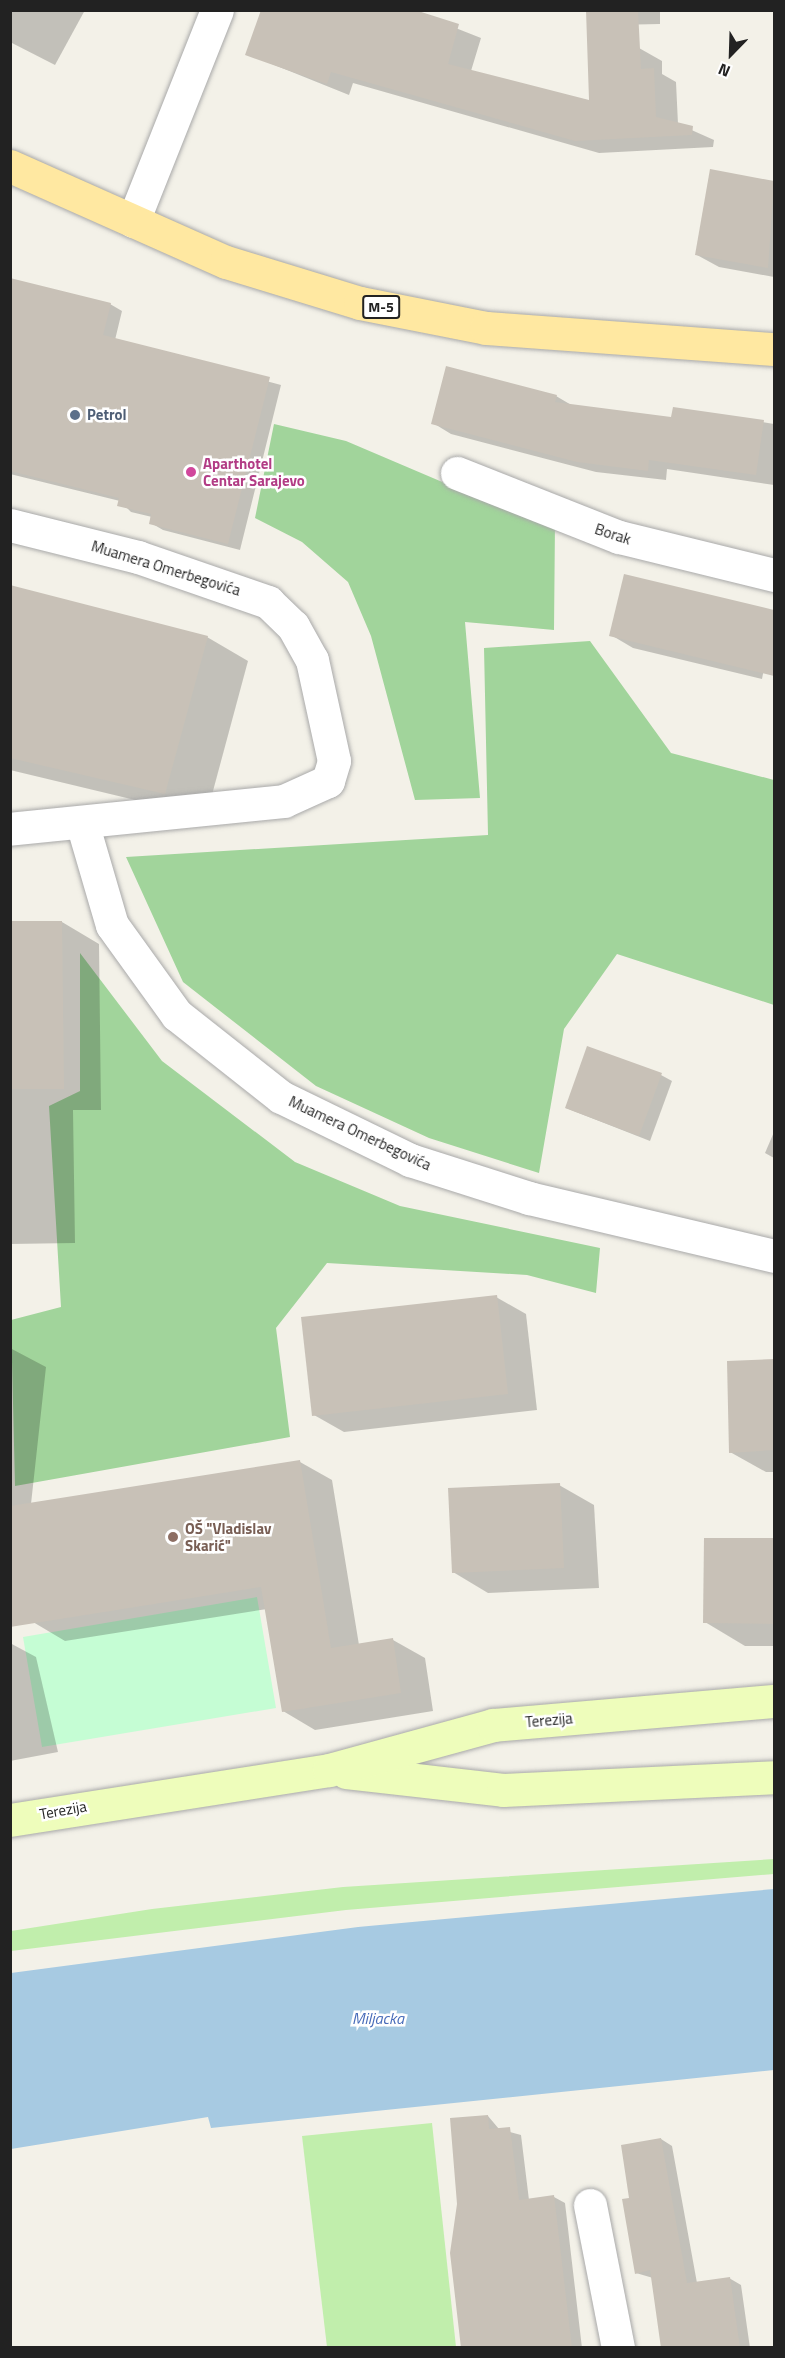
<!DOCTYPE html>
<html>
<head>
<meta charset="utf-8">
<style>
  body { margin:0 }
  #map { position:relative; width:785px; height:2358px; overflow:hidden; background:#f3f1e8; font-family:"Titillium Web",sans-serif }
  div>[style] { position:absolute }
  .grass>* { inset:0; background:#c1eeac }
  .forest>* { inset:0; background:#a1d49b }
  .park>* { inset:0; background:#c5fdd4 }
  .water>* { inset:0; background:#a7cae2 }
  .shadow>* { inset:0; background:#0003 }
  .building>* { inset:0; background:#c8c1b7 }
  .roads { filter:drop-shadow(0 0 2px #a9a9a9) drop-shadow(0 0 2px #a9a9a9) }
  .street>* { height:33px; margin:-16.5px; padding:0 16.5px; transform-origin:16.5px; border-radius:16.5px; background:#fff }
  .secondary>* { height:33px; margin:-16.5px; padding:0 16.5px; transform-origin:16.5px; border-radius:16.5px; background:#eefdbb }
  .primary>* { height:33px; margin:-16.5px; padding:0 16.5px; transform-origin:16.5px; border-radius:16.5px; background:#ffe8a1 }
  .dots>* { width:16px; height:16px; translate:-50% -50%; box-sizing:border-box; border:3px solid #fff; border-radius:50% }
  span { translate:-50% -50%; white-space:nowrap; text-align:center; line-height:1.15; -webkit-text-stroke:5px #fff; paint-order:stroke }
  .shield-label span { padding:2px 4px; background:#fff; border:2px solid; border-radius:4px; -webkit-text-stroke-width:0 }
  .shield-label { font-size:14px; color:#222; font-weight:700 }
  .service-label { font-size:15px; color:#4e5e75; font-weight:700 }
  .left { translate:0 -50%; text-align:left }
  .hotel-label { font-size:15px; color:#b23c85; font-weight:700 }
  .street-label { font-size:15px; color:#222 }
  .education-label { font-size:15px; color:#785e54; font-weight:700 }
  .water-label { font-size:16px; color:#476bb9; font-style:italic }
  .frame { position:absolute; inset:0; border:12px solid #222; pointer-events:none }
  .north { position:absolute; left:701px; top:24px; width:60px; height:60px; -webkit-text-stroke:4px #fff; paint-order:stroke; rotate:203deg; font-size:16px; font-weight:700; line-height:24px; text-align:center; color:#222 }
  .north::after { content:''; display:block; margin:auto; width:21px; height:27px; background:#222; clip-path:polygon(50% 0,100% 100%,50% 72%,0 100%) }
</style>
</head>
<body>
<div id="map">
  <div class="grass">
    <i style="clip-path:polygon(774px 1859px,774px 1874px,346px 1910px,11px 1951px,11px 1931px,152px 1909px,343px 1887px)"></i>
    <i style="clip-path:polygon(432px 2123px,456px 2347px,327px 2347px,302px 2136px)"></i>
  </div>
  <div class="forest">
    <i style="clip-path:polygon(274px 424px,346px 441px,508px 510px,555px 523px,554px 630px,465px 622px,480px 798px,415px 800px,371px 636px,348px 582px,302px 542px,255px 518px)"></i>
    <i style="clip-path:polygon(590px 641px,671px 753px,774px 780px,774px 1005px,617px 954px,564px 1029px,539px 1173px,429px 1138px,316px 1086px,183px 982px,126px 857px,488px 835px,484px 648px)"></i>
    <i style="clip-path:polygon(80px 953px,162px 1061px,295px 1162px,400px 1206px,600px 1248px,596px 1293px,527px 1275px,327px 1263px,276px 1328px,290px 1437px,15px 1486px,11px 1320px,61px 1307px,49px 1106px,80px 1091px)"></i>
  </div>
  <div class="park">
    <i style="clip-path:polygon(257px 1597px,276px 1708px,42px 1747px,23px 1637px)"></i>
  </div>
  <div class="water">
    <i style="clip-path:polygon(774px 1889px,774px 2070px,211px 2128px,208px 2117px,11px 2149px,11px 1973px,358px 1927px)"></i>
  </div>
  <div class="shadow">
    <i style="clip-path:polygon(10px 10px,85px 10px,55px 65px,10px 42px)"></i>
    <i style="clip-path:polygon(410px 10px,481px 38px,471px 71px,591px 102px,639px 48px,662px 61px,662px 74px,676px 82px,678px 124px,714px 140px,713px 147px,599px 153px,353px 83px,349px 95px,247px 54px)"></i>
    <i style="clip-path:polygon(592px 10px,660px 10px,660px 24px,614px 25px)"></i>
    <i style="clip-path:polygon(712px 171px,774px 182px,774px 277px,719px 267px,697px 255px)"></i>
    <i style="clip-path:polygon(10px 299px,110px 304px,122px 311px,115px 340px,281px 385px,240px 550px,163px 530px,151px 523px,152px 517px,131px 512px,120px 501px,10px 474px)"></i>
    <i style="clip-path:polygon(556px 396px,573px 406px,673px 419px,674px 408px,774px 424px,774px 485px,667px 469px,666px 480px,596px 472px,451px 434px,433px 423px)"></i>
    <i style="clip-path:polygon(10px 587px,207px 637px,248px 661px,206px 817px,10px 770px)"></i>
    <i style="clip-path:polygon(755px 607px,774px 618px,762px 679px,633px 648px,611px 635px)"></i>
    <i style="clip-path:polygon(62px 922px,99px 944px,101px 1110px,73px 1110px,75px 1243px,10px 1244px,10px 923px)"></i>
    <i style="clip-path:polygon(661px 1075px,672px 1081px,650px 1141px,566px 1108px)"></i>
    <i style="clip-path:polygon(774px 1132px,774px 1158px,765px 1153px)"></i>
    <i style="clip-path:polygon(496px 1297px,526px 1314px,537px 1410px,344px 1432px,314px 1415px)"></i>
    <i style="clip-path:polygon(10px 1348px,46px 1367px,31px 1504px,300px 1462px,332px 1480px,359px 1645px,393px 1640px,425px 1658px,433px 1711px,315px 1730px,283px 1711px,267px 1609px,65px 1641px,33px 1622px,10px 1559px)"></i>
    <i style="clip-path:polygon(774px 1361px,774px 1472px,766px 1472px,730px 1452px,729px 1363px)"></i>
    <i style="clip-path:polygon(559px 1485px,594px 1505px,599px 1588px,488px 1593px,453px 1572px)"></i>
    <i style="clip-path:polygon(705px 1539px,774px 1539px,774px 1646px,745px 1646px,705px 1622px)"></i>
    <i style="clip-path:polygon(10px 1643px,36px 1657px,58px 1752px,10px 1761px)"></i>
    <i style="clip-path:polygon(488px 2116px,499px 2129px,521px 2135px,529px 2200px,554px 2197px,565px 2203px,582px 2348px,462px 2348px)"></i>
    <i style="clip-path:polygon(661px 2139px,672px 2146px,697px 2283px,729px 2278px,741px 2285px,750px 2348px,662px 2348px,653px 2278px,636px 2273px,631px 2200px)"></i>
  </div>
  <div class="building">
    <i style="clip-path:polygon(261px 10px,415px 10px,459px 24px,448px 64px,589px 100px,586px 10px,638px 10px,641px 69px,654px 68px,656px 117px,693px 126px,692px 135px,575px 141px,331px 72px,327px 84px,245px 55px)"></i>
    <i style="clip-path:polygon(710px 169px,774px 181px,768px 268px,695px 255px)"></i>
    <i style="clip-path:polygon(10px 278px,111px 303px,103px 335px,270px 377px,228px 544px,149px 524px,151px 514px,117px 506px,119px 498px,10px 471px)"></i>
    <i style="clip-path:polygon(446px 366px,557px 395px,555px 402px,671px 417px,673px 407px,764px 420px,756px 475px,649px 460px,648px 471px,577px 462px,431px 424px)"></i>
    <i style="clip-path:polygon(624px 574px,774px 610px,774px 676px,609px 636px)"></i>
    <i style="clip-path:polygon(10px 585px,208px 636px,165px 794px,10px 758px)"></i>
    <i style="clip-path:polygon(10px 921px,62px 921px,64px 1089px,10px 1089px)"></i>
    <i style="clip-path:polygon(587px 1046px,662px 1073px,639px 1136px,565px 1108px)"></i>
    <i style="clip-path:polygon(497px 1295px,508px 1394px,312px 1416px,301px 1317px)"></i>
    <i style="clip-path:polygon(774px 1359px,774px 1450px,729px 1453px,727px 1361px)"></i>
    <i style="clip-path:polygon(300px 1460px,331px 1648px,393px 1638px,401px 1693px,282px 1712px,261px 1587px,10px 1627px,10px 1506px)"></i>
    <i style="clip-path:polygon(560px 1483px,564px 1568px,452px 1573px,448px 1488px)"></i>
    <i style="clip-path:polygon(704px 1538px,774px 1538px,774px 1624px,703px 1623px)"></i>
    <i style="clip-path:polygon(488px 2115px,489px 2129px,510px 2127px,519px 2200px,554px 2195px,572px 2348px,461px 2348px,450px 2253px,457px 2204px,450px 2118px)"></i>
    <i style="clip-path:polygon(661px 2138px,687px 2283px,730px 2277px,740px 2348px,661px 2348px,650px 2270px,635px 2274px,622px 2199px,629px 2198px,621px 2145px)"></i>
  </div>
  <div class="roads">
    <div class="street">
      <i style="left:133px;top:221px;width:227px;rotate:-68.3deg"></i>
      <i style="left:457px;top:473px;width:174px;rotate:21.6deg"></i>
      <i style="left:619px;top:537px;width:160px;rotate:13.8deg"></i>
      <i style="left:10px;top:525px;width:132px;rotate:14deg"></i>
      <i style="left:138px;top:557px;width:138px;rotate:19.1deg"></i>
      <i style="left:268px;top:602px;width:35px;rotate:44deg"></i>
      <i style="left:293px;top:626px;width:39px;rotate:61deg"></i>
      <i style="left:312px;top:660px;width:103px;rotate:77.7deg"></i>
      <i style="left:334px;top:761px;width:21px;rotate:107deg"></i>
      <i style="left:328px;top:781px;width:48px;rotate:155.6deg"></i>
      <i style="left:284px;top:801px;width:275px;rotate:174.2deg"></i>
      <i style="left:83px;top:826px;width:103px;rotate:73.7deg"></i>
      <i style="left:112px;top:925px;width:111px;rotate:54.2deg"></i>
      <i style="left:177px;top:1015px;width:132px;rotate:38.3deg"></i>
      <i style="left:281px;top:1097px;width:144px;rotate:26deg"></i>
      <i style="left:410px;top:1160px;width:125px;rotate:17.7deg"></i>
      <i style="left:529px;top:1198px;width:252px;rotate:13.3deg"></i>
      <i style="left:590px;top:2205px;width:146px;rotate:78.9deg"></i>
    </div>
    <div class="secondary">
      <i style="left:346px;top:1772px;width:158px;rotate:6.5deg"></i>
      <i style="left:503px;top:1790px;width:271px;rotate:-2.7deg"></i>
      <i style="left:10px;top:1820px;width:323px;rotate:-8.9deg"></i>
      <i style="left:329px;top:1770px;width:170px;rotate:-15.3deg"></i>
      <i style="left:493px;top:1725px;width:282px;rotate:-4.9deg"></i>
    </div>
    <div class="primary">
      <i style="left:10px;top:166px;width:236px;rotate:24deg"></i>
      <i style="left:226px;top:262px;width:140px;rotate:17deg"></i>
      <i style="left:360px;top:303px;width:128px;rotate:11.2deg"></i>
      <i style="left:486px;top:328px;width:289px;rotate:4.2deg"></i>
    </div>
  </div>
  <div class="dots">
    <i style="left:75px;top:415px;background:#5c6f8a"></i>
    <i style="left:191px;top:472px;background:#d1479c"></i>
    <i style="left:173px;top:1537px;background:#8d6e63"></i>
  </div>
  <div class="shield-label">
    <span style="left:381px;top:307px">M-5</span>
  </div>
  <div class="service-label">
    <span class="left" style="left:87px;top:415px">Petrol</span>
  </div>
  <div class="hotel-label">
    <span class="left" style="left:203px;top:472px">Aparthotel<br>Centar Sarajevo</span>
  </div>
  <div class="street-label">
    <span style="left:613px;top:534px;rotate:18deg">Borak</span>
    <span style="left:166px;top:568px;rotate:17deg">Muamera Omerbegovića</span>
    <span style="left:360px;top:1133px;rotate:25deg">Muamera Omerbegovića</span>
    <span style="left:549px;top:1720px;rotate:-5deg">Terezija</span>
    <span style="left:63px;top:1810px;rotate:-10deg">Terezija</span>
  </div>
  <div class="education-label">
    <span class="left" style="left:185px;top:1537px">OŠ "Vladislav<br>Skarić"</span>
  </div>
  <div class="water-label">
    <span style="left:378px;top:2018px">Miljacka</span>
  </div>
  <div class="frame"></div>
  <div class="north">N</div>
</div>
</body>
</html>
